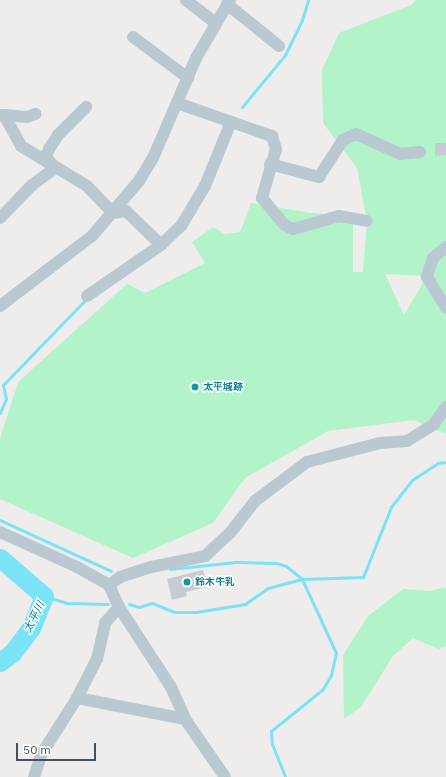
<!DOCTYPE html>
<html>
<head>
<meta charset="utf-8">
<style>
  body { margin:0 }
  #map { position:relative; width:446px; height:777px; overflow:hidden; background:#efecec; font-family:"IBM Plex Sans","Noto Sans JP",sans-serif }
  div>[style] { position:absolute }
  .green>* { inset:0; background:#b3f3c9 }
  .stream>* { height:3px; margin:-1.5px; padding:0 1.5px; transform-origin:1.5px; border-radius:1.5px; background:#7be3f6 }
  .river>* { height:19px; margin:-9.5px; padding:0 9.5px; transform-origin:9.5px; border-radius:9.5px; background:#7be3f6 }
  .building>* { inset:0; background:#c7cbd3 }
  .minor>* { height:12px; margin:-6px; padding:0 6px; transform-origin:6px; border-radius:6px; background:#bac8d1 }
  .dots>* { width:11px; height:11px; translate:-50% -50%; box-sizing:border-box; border:2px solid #fff; border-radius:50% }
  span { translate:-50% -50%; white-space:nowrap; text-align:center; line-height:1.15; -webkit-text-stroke:3px #fff; paint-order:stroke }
  .culture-label { font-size:10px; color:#0d838f; font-weight:700 }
  .left { translate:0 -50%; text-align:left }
  .water-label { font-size:11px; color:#038199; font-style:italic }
  .scale { position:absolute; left:16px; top:743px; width:80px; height:18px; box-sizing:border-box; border:2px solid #42515b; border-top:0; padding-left:5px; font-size:12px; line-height:14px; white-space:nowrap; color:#42515b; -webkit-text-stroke:3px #fff; paint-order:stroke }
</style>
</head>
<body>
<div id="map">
  <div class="green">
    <i style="clip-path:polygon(evenodd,416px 0,446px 0,446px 434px,414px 420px,328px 431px,245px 478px,213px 523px,133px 558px,0 499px,0 439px,18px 382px,127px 284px,145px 293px,205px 263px,192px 242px,213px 227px,225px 234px,240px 232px,251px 203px,312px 213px,353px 216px,353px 272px,363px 272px,367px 221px,357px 168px,323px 123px,322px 70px,339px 33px,411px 5px,416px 0,385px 274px,427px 276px,404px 315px,385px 274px)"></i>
    <i style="clip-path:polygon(446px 587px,446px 646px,439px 649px,413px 638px,393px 656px,361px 707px,344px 719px,343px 655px,368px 616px,403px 589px,430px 591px)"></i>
  </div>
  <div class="stream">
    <i style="left:242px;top:107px;width:67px;rotate:-50.4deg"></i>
    <i style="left:285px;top:55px;width:39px;rotate:-64deg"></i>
    <i style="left:302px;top:20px;width:21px;rotate:-73deg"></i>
    <i style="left:0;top:413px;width:15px;rotate:-67deg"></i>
    <i style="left:6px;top:399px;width:14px;rotate:-102deg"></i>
    <i style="left:3px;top:385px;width:120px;rotate:-46deg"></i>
    <i style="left:0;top:520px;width:122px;rotate:24.7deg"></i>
    <i style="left:170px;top:569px;width:66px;rotate:-6.1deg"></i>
    <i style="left:236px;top:562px;width:40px;rotate:1.4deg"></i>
    <i style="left:276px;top:563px;width:10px;rotate:17deg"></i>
    <i style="left:286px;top:566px;width:21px;rotate:39deg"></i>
    <i style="left:302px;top:579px;width:81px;rotate:65.3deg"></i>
    <i style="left:336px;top:653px;width:23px;rotate:103deg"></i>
    <i style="left:331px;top:675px;width:16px;rotate:120deg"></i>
    <i style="left:323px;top:689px;width:67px;rotate:141.1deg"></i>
    <i style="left:271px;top:731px;width:13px;rotate:86deg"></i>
    <i style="left:272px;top:744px;width:35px;rotate:68deg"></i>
    <i style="left:44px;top:596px;width:24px;rotate:17deg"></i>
    <i style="left:67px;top:603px;width:41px;rotate:1.4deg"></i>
    <i style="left:129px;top:604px;width:10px;rotate:17deg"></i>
    <i style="left:139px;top:607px;width:14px;rotate:-17deg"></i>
    <i style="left:152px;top:603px;width:24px;rotate:22deg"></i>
    <i style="left:174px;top:612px;width:22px"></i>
    <i style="left:196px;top:612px;width:50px;rotate:-9.3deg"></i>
    <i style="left:245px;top:604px;width:28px;rotate:-35deg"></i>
    <i style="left:268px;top:588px;width:35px;rotate:-15deg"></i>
    <i style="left:302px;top:579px;width:61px;rotate:-1.9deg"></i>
    <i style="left:363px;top:577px;width:75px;rotate:-68.2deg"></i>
    <i style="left:391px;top:507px;width:34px;rotate:-52deg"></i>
    <i style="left:412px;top:480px;width:31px;rotate:-33deg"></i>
    <i style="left:438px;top:463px;width:8px;rotate:-7deg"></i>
  </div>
  <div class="river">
    <i style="left:0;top:558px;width:58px;rotate:40.8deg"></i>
    <i style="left:44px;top:596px;width:35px;rotate:112deg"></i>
    <i style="left:31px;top:628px;width:31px;rotate:127deg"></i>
    <i style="left:12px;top:653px;width:15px;rotate:143deg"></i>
  </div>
  <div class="building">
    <i style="clip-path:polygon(435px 143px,446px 143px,446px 155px,435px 156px)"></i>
    <i style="clip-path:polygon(203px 570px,207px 587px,186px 592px,187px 596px,172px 600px,167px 579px)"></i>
  </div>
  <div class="minor">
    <i style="left:186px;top:0;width:37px;rotate:38deg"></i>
    <i style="left:227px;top:4px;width:67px;rotate:38.9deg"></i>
    <i style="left:133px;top:37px;width:69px;rotate:36.7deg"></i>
    <i style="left:177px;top:103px;width:101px;rotate:19.2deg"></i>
    <i style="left:272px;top:136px;width:14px;rotate:73deg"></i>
    <i style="left:276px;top:149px;width:51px;rotate:105.9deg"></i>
    <i style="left:262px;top:198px;width:35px;rotate:50deg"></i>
    <i style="left:285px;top:225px;width:9px;rotate:27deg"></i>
    <i style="left:293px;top:229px;width:48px;rotate:-15.8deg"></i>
    <i style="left:339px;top:216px;width:28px;rotate:10deg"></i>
    <i style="left:0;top:115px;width:4px"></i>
    <i style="left:4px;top:115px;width:35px;rotate:61deg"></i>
    <i style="left:21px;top:146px;width:77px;rotate:31.2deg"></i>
    <i style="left:87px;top:186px;width:37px;rotate:46deg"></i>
    <i style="left:113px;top:213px;width:13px;rotate:-9deg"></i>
    <i style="left:126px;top:211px;width:49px;rotate:44.2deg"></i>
    <i style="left:161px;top:245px;width:28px;rotate:-44deg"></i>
    <i style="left:181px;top:226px;width:47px;rotate:-59deg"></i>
    <i style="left:205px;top:186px;width:69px;rotate:-67.9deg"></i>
    <i style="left:4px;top:115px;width:23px;rotate:5deg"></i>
    <i style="left:27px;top:117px;width:9px;rotate:-21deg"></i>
    <i style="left:270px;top:164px;width:51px;rotate:14.9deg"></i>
    <i style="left:319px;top:177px;width:44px;rotate:-57deg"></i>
    <i style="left:343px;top:140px;width:14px;rotate:-25deg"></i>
    <i style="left:356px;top:134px;width:48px;rotate:24.4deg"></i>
    <i style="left:400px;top:154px;width:20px;rotate:-6deg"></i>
    <i style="left:0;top:218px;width:46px;rotate:-45.9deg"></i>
    <i style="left:32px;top:185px;width:29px;rotate:-36deg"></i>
    <i style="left:55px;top:168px;width:14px;rotate:-129deg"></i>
    <i style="left:46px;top:157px;width:9px;rotate:-69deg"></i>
    <i style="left:49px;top:149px;width:17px;rotate:-57deg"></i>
    <i style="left:58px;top:135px;width:40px;rotate:-45deg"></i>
    <i style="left:446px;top:247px;width:17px;rotate:140deg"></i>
    <i style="left:433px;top:258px;width:20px;rotate:108deg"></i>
    <i style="left:427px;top:277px;width:36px;rotate:58deg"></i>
    <i style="left:87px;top:296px;width:90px;rotate:-34.6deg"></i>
    <i style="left:0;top:306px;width:116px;rotate:-37.3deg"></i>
    <i style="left:92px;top:236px;width:72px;rotate:-49.5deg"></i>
    <i style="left:139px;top:181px;width:27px;rotate:-59deg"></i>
    <i style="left:153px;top:158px;width:109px;rotate:-66.7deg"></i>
    <i style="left:196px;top:58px;width:67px;rotate:-59.6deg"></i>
    <i style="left:0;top:532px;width:85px;rotate:24.4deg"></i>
    <i style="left:77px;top:567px;width:37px;rotate:29deg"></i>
    <i style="left:109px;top:585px;width:24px;rotate:66deg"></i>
    <i style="left:119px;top:607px;width:95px;rotate:57deg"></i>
    <i style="left:171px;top:687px;width:35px;rotate:66deg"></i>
    <i style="left:185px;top:719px;width:70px;rotate:55.4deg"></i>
    <i style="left:109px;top:585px;width:14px;rotate:-36deg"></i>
    <i style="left:120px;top:577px;width:33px;rotate:-18deg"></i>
    <i style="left:151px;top:567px;width:55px;rotate:-11.5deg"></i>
    <i style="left:205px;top:556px;width:34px;rotate:-43deg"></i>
    <i style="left:230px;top:533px;width:41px;rotate:-52deg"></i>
    <i style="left:255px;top:501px;width:65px;rotate:-36.9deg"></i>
    <i style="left:307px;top:462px;width:75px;rotate:-14.6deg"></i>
    <i style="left:380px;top:443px;width:27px;rotate:-4deg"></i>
    <i style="left:407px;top:441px;width:32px;rotate:-32deg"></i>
    <i style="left:434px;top:424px;width:21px;rotate:-55deg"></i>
    <i style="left:77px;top:698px;width:110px;rotate:11deg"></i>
    <i style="left:34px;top:777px;width:23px;rotate:-72deg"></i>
    <i style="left:41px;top:755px;width:67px;rotate:-57.7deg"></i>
    <i style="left:77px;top:698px;width:44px;rotate:-62.9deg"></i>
    <i style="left:97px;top:659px;width:37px;rotate:-77deg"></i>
    <i style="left:105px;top:623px;width:21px;rotate:-49deg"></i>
  </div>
  <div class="dots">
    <i style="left:195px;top:387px;background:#0f9aa8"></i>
    <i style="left:187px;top:582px;background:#0f9aa8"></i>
  </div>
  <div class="culture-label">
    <span class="left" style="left:203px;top:387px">太平城跡</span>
    <span class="left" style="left:195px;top:582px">鈴木牛乳</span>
  </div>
  <div class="water-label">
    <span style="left:34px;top:617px;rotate:-64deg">太平川</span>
  </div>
  <div class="scale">50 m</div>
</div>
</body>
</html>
